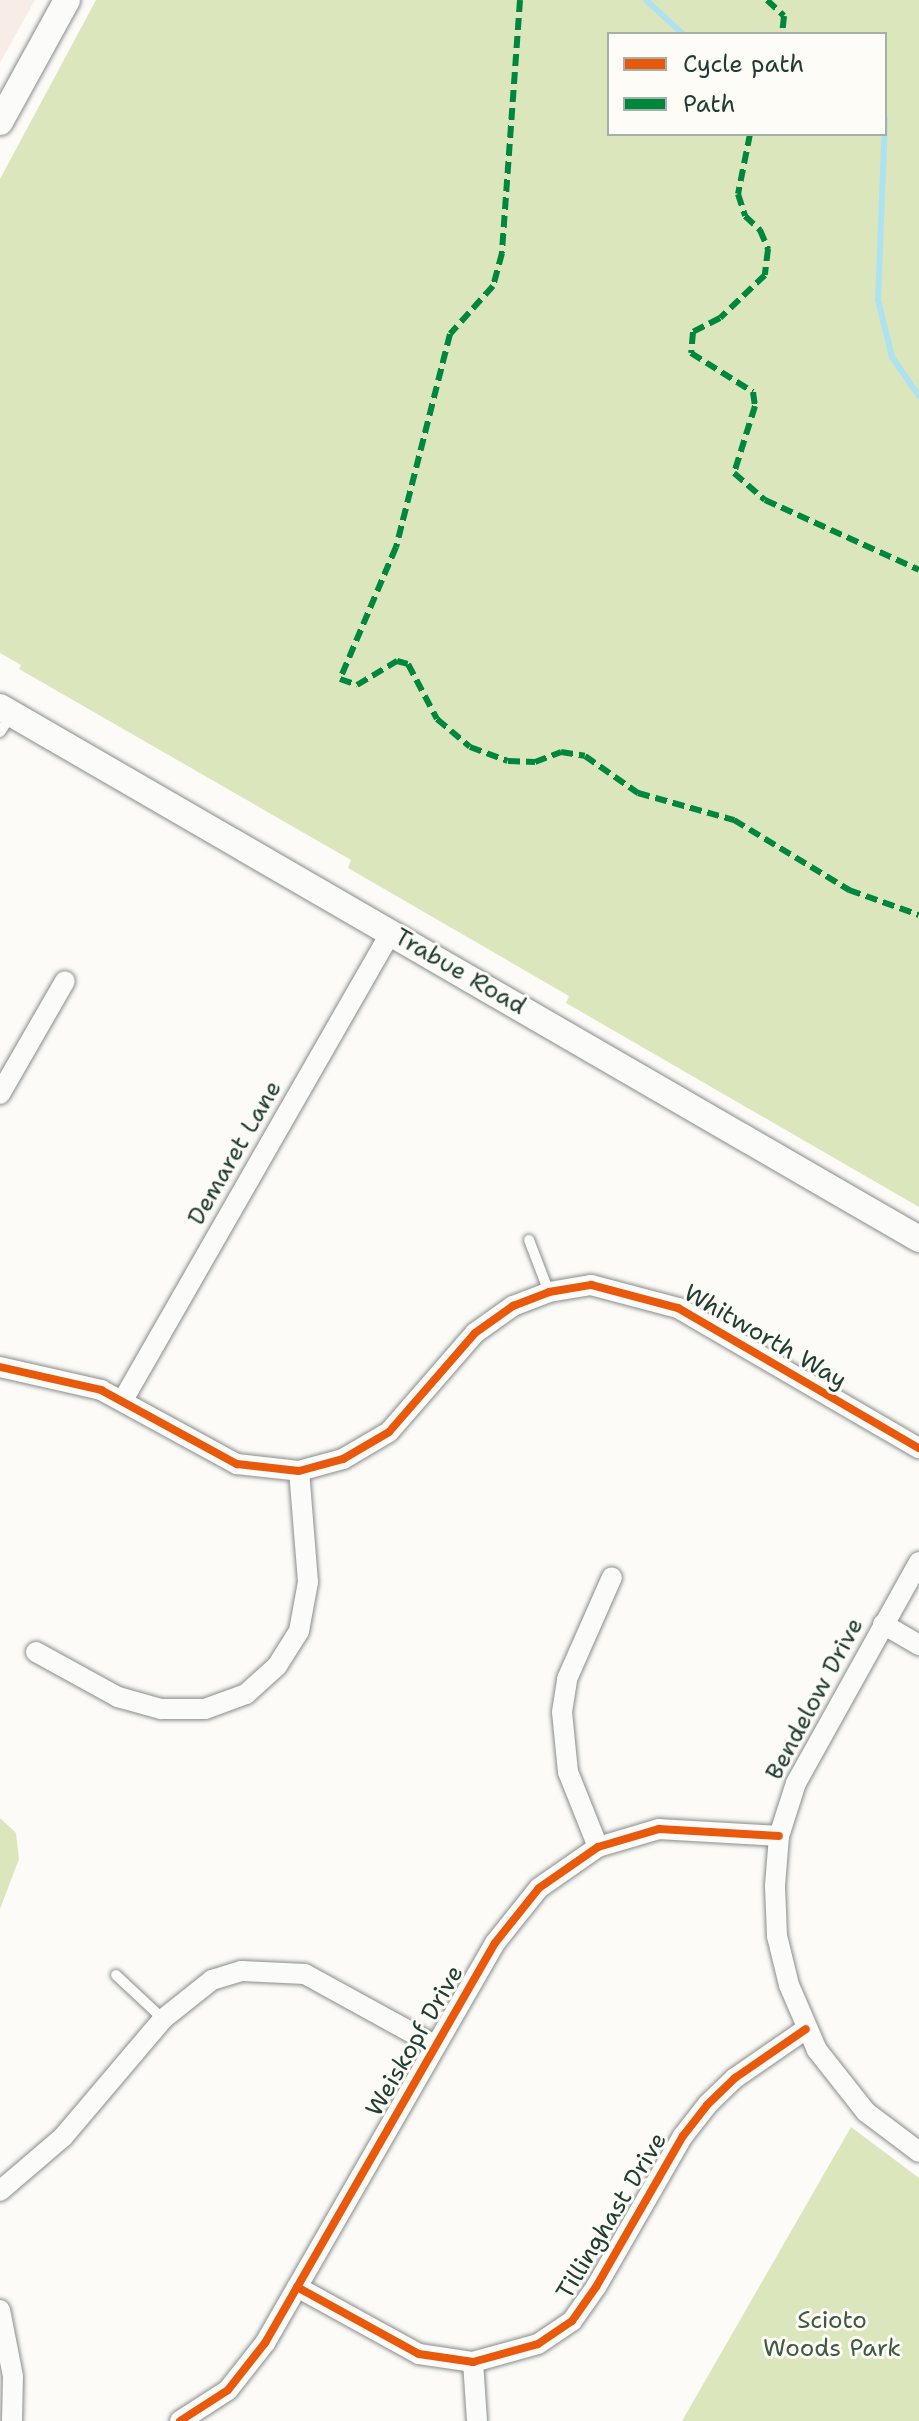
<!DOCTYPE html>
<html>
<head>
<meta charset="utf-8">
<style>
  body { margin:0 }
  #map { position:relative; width:919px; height:2421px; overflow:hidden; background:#fcfbf8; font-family:"Shantell Sans",sans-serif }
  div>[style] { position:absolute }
  .built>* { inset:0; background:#f7ede6 }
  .green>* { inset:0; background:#dbe6bc }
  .stream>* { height:6px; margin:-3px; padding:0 3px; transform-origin:3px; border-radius:3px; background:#aee2f1 }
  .roads { filter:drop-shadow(0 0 2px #888d8a) drop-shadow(0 0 2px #888d8a) }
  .service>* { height:10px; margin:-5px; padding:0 5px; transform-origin:5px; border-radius:5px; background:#fbfbf9 }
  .minor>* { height:20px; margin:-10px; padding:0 10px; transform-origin:10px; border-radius:10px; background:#fbfbf9 }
  .secondary>* { height:26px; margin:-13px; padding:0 13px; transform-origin:13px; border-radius:13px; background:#fbfbf9 }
  .quiet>* { height:6px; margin-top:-3px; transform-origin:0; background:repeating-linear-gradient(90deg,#00873e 0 12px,transparent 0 18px) }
  .cycleway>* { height:8px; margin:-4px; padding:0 4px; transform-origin:4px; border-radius:4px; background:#e8590c }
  span { translate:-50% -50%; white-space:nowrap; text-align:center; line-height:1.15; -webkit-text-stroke:6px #fdfcf7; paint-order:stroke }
  .street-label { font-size:24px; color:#1f3d34 }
  .park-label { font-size:24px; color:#3f5b45 }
  .legend { position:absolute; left:607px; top:32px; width:280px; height:104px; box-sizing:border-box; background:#fdfcf7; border:2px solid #a4b0a9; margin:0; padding:10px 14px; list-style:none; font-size:24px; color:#1f3d34 }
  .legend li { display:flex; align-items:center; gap:16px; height:40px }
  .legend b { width:40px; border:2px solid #a4b0a9 }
</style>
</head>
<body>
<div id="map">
  <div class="built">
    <i style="clip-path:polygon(0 0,35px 0,0 63px)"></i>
  </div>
  <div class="green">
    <i style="clip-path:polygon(evenodd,96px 0,919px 0,919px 1207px,566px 1003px,569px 996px,348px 868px,351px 860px,19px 669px,21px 665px,0 653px,0 179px,96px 0,609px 34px,885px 34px,885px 134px,609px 134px,609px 34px)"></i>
    <i style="clip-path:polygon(0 1818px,16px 1833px,19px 1859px,0 1909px)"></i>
    <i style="clip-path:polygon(851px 2127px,919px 2178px,919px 2421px,682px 2421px)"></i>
  </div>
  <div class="stream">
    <i style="left:646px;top:0;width:50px;rotate:42.6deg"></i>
    <i style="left:885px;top:119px;width:181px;rotate:92.2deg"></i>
    <i style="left:878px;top:300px;width:59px;rotate:76.2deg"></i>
    <i style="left:892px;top:357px;width:47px;rotate:55.3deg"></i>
  </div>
  <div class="roads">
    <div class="service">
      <i style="left:0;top:732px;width:22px;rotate:-56deg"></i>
      <i style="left:529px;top:1240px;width:56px;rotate:69deg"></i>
      <i style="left:116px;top:1975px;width:64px;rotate:43.1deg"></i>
    </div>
    <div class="minor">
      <i style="left:0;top:1094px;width:130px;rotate:-60.1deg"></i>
      <i style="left:0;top:1367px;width:104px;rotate:12.8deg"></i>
      <i style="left:101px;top:1390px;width:155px;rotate:28.6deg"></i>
      <i style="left:237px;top:1464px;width:62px;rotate:6.4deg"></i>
      <i style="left:299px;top:1471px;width:46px;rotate:-15.3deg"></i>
      <i style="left:343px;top:1459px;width:53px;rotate:-30.4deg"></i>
      <i style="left:389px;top:1432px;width:131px;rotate:-49deg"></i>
      <i style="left:475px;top:1333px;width:47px;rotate:-35.4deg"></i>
      <i style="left:513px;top:1306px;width:39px;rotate:-21deg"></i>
      <i style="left:549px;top:1292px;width:43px;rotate:-9.5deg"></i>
      <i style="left:591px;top:1285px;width:90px;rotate:14.8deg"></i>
      <i style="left:678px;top:1308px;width:279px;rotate:30.2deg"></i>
      <i style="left:123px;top:1400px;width:539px;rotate:-60.2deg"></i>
      <i style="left:919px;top:1562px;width:253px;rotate:119.1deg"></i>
      <i style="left:796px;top:1783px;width:56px;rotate:107.8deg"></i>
      <i style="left:779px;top:1836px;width:50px;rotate:94.6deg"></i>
      <i style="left:775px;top:1886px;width:50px;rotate:87.7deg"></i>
      <i style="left:777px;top:1936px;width:50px;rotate:76.2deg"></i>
      <i style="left:789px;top:1985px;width:71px;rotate:66.7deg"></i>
      <i style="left:817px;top:2050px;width:79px;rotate:51.7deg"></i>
      <i style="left:866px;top:2112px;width:66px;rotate:37deg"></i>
      <i style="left:883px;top:1624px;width:42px;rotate:30.3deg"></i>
      <i style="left:36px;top:1652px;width:94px;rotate:28.8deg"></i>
      <i style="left:118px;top:1697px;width:45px;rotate:15.6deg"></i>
      <i style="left:161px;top:1709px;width:44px"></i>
      <i style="left:205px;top:1709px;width:44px;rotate:-20.1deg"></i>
      <i style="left:246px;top:1694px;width:42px;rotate:-42.1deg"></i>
      <i style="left:277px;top:1666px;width:41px;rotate:-57.8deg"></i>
      <i style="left:299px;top:1631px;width:50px;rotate:-79.6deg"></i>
      <i style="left:308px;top:1582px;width:111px;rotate:-94.6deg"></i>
      <i style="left:598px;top:1847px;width:81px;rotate:-111.8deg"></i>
      <i style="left:568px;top:1772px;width:60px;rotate:-95.7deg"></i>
      <i style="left:562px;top:1712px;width:33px;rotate:-81deg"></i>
      <i style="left:567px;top:1679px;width:111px;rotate:-66.2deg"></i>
      <i style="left:0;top:2191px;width:83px;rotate:-40.6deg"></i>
      <i style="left:63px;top:2137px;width:155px;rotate:-49.7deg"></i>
      <i style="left:163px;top:2019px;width:63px;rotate:-38.5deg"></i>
      <i style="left:212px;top:1980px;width:31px;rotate:-17deg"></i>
      <i style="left:242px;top:1971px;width:63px;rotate:2.7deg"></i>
      <i style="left:305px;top:1974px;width:147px;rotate:28.8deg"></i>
      <i style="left:297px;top:2287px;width:139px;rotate:28.8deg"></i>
      <i style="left:419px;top:2354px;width:55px;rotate:8.4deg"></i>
      <i style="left:473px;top:2362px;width:67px;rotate:-15.5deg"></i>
      <i style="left:538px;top:2344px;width:41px;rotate:-34.1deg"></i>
      <i style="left:572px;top:2321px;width:42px;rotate:-54.8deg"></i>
      <i style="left:596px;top:2287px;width:174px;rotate:-60.1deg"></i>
      <i style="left:683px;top:2136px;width:39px;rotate:-52deg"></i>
      <i style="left:707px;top:2105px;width:39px;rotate:-44deg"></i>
      <i style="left:735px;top:2078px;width:86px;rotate:-34.6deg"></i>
      <i style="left:0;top:2310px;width:67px;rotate:78.9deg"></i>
      <i style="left:13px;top:2376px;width:45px;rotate:91.3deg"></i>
      <i style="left:473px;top:2362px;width:59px;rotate:86.1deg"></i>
      <i style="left:180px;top:2421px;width:57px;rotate:-32.9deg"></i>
      <i style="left:228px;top:2390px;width:60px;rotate:-51.8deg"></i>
      <i style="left:265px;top:2343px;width:461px;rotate:-60.1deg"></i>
      <i style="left:495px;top:1943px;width:70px;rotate:-51.3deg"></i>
      <i style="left:539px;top:1888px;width:72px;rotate:-34.8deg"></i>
      <i style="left:598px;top:1847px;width:64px;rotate:-16.4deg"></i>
      <i style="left:659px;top:1829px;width:120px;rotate:3.3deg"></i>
    </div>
    <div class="secondary">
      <i style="left:0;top:122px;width:139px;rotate:-61.2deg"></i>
      <i style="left:0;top:707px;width:1062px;rotate:30.07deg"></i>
    </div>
  </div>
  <div class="quiet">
    <i style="left:520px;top:0;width:254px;rotate:94.1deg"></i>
    <i style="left:502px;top:253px;width:34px;rotate:105deg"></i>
    <i style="left:493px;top:286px;width:64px;rotate:131.9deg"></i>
    <i style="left:450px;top:334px;width:220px;rotate:104.2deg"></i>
    <i style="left:396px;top:547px;width:143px;rotate:113deg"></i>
    <i style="left:340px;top:679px;width:18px;rotate:19deg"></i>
    <i style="left:357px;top:685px;width:47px;rotate:-31deg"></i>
    <i style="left:397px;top:661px;width:11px;rotate:15deg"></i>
    <i style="left:408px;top:664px;width:62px;rotate:62.2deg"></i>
    <i style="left:437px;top:719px;width:43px;rotate:40.3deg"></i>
    <i style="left:470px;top:747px;width:40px;rotate:20.2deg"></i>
    <i style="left:508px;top:761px;width:27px;rotate:2deg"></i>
    <i style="left:535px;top:762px;width:28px;rotate:-21deg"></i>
    <i style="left:561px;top:752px;width:24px;rotate:9deg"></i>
    <i style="left:585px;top:756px;width:65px;rotate:34.9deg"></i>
    <i style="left:638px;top:793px;width:100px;rotate:15.7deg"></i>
    <i style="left:734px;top:820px;width:135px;rotate:31.3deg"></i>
    <i style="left:849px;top:890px;width:74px;rotate:19.7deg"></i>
    <i style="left:767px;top:0;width:23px;rotate:43deg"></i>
    <i style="left:784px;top:16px;width:18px;rotate:96deg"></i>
    <i style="left:750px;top:134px;width:61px;rotate:101.3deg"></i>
    <i style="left:738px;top:194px;width:23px;rotate:72deg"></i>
    <i style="left:745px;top:216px;width:21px;rotate:43deg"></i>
    <i style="left:760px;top:230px;width:21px;rotate:67deg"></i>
    <i style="left:768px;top:249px;width:26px;rotate:97deg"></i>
    <i style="left:765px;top:275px;width:62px;rotate:136.3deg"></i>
    <i style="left:720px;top:318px;width:30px;rotate:153deg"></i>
    <i style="left:693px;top:332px;width:21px;rotate:95deg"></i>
    <i style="left:691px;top:353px;width:73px;rotate:32.2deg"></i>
    <i style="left:753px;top:392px;width:14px;rotate:82deg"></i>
    <i style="left:755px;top:406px;width:70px;rotate:107.4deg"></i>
    <i style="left:734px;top:473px;width:41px;rotate:41.1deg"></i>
    <i style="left:765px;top:500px;width:169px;rotate:24.4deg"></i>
  </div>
  <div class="cycleway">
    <i style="left:0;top:1367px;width:104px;rotate:12.8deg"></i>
    <i style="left:101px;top:1390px;width:155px;rotate:28.6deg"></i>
    <i style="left:237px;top:1464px;width:62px;rotate:6.4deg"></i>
    <i style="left:299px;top:1471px;width:46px;rotate:-15.3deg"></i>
    <i style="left:343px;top:1459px;width:53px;rotate:-30.4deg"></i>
    <i style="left:389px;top:1432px;width:131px;rotate:-49deg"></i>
    <i style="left:475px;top:1333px;width:47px;rotate:-35.4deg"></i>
    <i style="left:513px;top:1306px;width:39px;rotate:-21deg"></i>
    <i style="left:549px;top:1292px;width:43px;rotate:-9.5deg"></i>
    <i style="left:591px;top:1285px;width:90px;rotate:14.8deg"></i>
    <i style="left:678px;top:1308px;width:279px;rotate:30.2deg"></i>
    <i style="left:297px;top:2287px;width:139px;rotate:28.8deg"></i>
    <i style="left:419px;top:2354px;width:55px;rotate:8.4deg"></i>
    <i style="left:473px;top:2362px;width:67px;rotate:-15.5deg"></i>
    <i style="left:538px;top:2344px;width:41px;rotate:-34.1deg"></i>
    <i style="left:572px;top:2321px;width:42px;rotate:-54.8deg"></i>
    <i style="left:596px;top:2287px;width:174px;rotate:-60.1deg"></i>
    <i style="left:683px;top:2136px;width:39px;rotate:-52deg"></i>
    <i style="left:707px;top:2105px;width:39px;rotate:-44deg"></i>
    <i style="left:735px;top:2078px;width:86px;rotate:-34.6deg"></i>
    <i style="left:180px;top:2421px;width:57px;rotate:-32.9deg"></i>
    <i style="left:228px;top:2390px;width:60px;rotate:-51.8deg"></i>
    <i style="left:265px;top:2343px;width:461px;rotate:-60.1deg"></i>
    <i style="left:495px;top:1943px;width:70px;rotate:-51.3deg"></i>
    <i style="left:539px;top:1888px;width:72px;rotate:-34.8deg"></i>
    <i style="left:598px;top:1847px;width:64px;rotate:-16.4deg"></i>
    <i style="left:659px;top:1829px;width:120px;rotate:3.3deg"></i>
  </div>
  <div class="street-label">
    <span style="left:460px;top:972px;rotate:30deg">Trabue Road</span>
    <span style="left:235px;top:1153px;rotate:-60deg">Demaret Lane</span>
    <span style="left:765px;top:1337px;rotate:30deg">Whitworth Way</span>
    <span style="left:815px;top:1699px;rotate:-62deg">Bendelow Drive</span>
    <span style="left:415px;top:2041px;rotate:-60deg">Weiskopf Drive</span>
    <span style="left:612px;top:2216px;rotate:-59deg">Tillinghast Drive</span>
  </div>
  <div class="park-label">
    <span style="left:832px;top:2335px">Scioto<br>Woods Park</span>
  </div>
  <ul class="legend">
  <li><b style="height:10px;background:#e8590c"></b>Cycle path</li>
  <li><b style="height:10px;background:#00873e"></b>Path</li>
  </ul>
</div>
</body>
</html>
